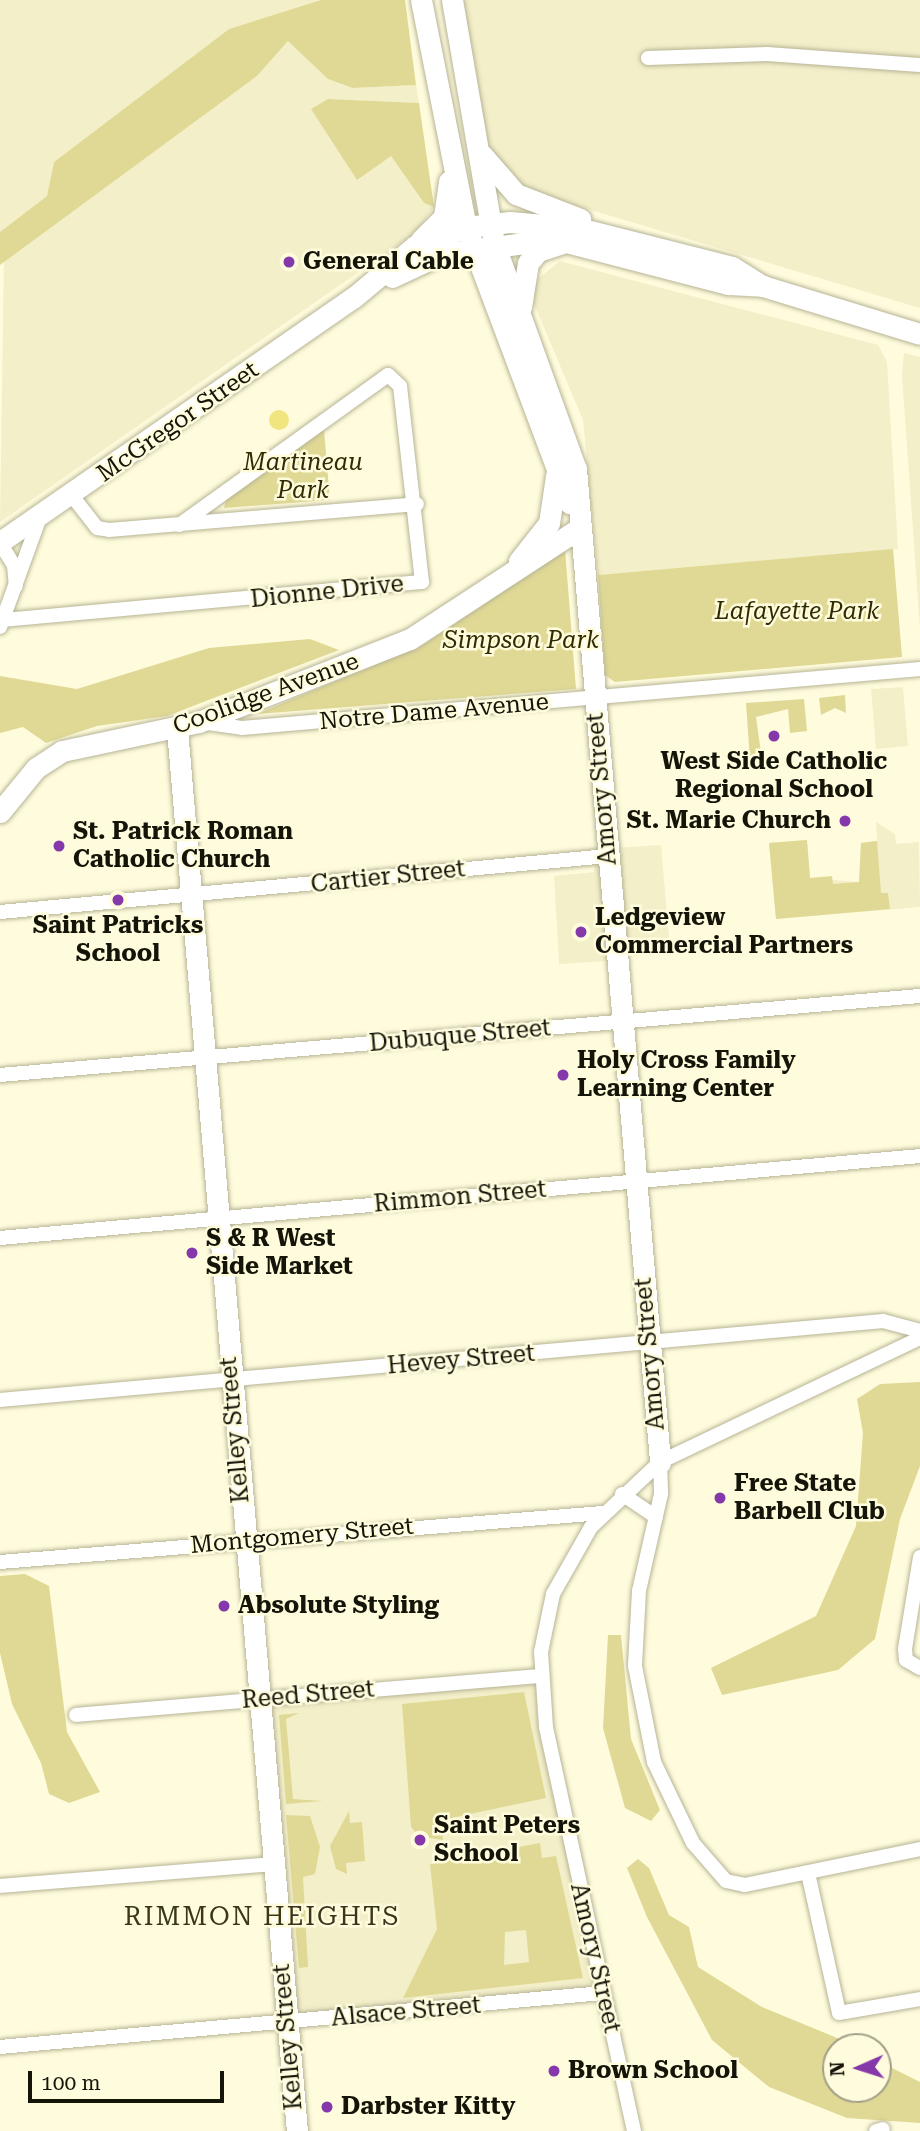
<!DOCTYPE html>
<html>
<head>
<meta charset="utf-8">
<style>
  body { margin:0 }
  #map { position:relative; width:920px; height:2131px; overflow:hidden; background:#fffcdd; font-family:"Roboto Serif",serif }
  div>[style] { position:absolute }
  .built>* { inset:0; background:#f3efc9 }
  .green>* { inset:0; background:#e0d995 }
  .water>* { inset:0; background:#f0e57f }
  .round { border-radius:50% }
  .roads { filter:drop-shadow(0 0 2px #b7b496) drop-shadow(0 0 2px #b7b496) }
  .street>* { height:14px; margin:-7px; padding:0 7px; transform-origin:7px; border-radius:7px; background:#fff }
  .secondary>* { height:21px; margin:-10.5px; padding:0 10.5px; transform-origin:10.5px; border-radius:10.5px; background:#fff }
  .dots>* { width:19px; height:19px; translate:-50% -50%; box-sizing:border-box; border:4px solid #fffcdd; border-radius:50% }
  span { translate:-50% -50%; white-space:nowrap; text-align:center; line-height:1.15; -webkit-text-stroke:5px #fffcdd; paint-order:stroke }
  .poi-label { font-size:24px; color:#151409; font-weight:700 }
  .left { translate:0 -50%; text-align:left }
  .right { translate:-100% -50%; text-align:right }
  .street-label { font-size:24px; color:#151409 }
  .park-label { font-size:24px; color:#302b00; font-style:italic }
  .neighbourhood-label { font-size:26px; color:#39361c; letter-spacing:2px }
  .north { position:absolute; left:822px; top:2033px; width:70px; height:70px; box-sizing:border-box; background:#fffcdd; border:2px solid #a19f88; border-radius:50%; rotate:267deg; font-size:19px; font-weight:700; line-height:28px; text-align:center; color:#151409 }
  .north::after { content:''; display:block; margin:auto; width:24px; height:32px; background:#8538a9; clip-path:polygon(50% 0,100% 100%,50% 72%,0 100%) }
  .scale { position:absolute; left:28px; top:2071px; width:196px; height:32px; box-sizing:border-box; border:4px solid #151409; border-top:0; padding-left:9px; font-size:21px; line-height:24px; white-space:nowrap; color:#151409; -webkit-text-stroke:5px #fffcdd; paint-order:stroke }
</style>
</head>
<body>
<div id="map">
  <div class="built">
    <i style="clip-path:polygon(0 0,321px 0,229px 29px,54px 162px,47px 196px,0 232px)"></i>
    <i style="clip-path:polygon(464px 0,920px 0,920px 308px,520px 189px,497px 168px,484px 139px)"></i>
    <i style="clip-path:polygon(288px 41px,353px 88px,416px 85px,419px 103px,328px 99px,391px 156px,424px 203px,434px 207px,416px 232px,0 522px,4px 257px,257px 76px)"></i>
    <i style="clip-path:polygon(560px 261px,878px 345px,887px 362px,898px 549px,598px 575px,583px 420px,534px 304px,534px 282px)"></i>
    <i style="clip-path:polygon(904px 353px,920px 357px,920px 629px,902px 375px)"></i>
    <i style="clip-path:polygon(903px 687px,908px 746px,876px 749px,871px 689px)"></i>
    <i style="clip-path:polygon(876px 822px,895px 834px,896px 844px,919px 842px,920px 907px,776px 919px,769px 843px,807px 840px,810px 878px,859px 882px,861px 843px,877px 841px)"></i>
    <i style="clip-path:polygon(661px 845px,669px 938px,624px 942px,625px 960px,559px 964px,554px 876px,594px 872px,594px 849px)"></i>
    <i style="clip-path:polygon(541px 1676px,603px 1993px,287px 2023px,259px 1699px)"></i>
  </div>
  <div class="green">
    <i style="clip-path:polygon(321px 0,405px 0,416px 85px,353px 88px,328px 79px,288px 41px,257px 76px,0 265px,0 232px,47px 196px,54px 162px,229px 29px)"></i>
    <i style="clip-path:polygon(328px 99px,419px 103px,434px 207px,424px 203px,391px 156px,357px 180px,311px 109px)"></i>
    <i style="clip-path:polygon(324px 430px,330px 500px,224px 508px,226px 500px)"></i>
    <i style="clip-path:polygon(565px 549px,576px 689px,257px 714px,423px 645px)"></i>
    <i style="clip-path:polygon(893px 549px,902px 657px,615px 682px,605px 675px,598px 575px)"></i>
    <i style="clip-path:polygon(310px 639px,339px 650px,167px 716px,97px 726px,46px 743px,23px 727px,0 733px,0 676px,77px 689px,209px 648px)"></i>
    <i style="clip-path:polygon(845px 695px,846px 713px,835px 708px,821px 715px,819px 698px)"></i>
    <i style="clip-path:polygon(804px 699px,807px 731px,790px 733px,788px 709px,756px 717px,762px 760px,750px 761px,746px 703px)"></i>
    <i style="clip-path:polygon(807px 840px,810px 878px,832px 876px,833px 884px,859px 882px,861px 843px,877px 841px,881px 893px,888px 893px,890px 909px,776px 919px,769px 843px)"></i>
    <i style="clip-path:polygon(920px 1382px,920px 1466px,900px 1519px,875px 1639px,838px 1670px,722px 1695px,711px 1668px,816px 1616px,856px 1526px,863px 1433px,857px 1399px,880px 1384px)"></i>
    <i style="clip-path:polygon(25px 1574px,49px 1586px,67px 1732px,100px 1792px,69px 1803px,49px 1794px,41px 1763px,12px 1704px,0 1653px,0 1576px)"></i>
    <i style="clip-path:polygon(608px 1635px,621px 1635px,631px 1739px,660px 1810px,651px 1821px,625px 1808px,603px 1728px)"></i>
    <i style="clip-path:polygon(524px 1692px,546px 1798px,442px 1820px,443px 1840px,418px 1836px,411px 1827px,402px 1704px)"></i>
    <i style="clip-path:polygon(299px 1713px,286px 1719px,293px 1799px,323px 1801px,286px 1804px,279px 1715px)"></i>
    <i style="clip-path:polygon(349px 1811px,350px 1823px,362px 1822px,365px 1861px,346px 1863px,347px 1874px,336px 1869px,330px 1846px)"></i>
    <i style="clip-path:polygon(286px 1815px,310px 1816px,320px 1847px,315px 1874px,303px 1877px,308px 1967px,299px 1968px)"></i>
    <i style="clip-path:polygon(evenodd,540px 1843px,542px 1858px,556px 1856px,583px 1978px,403px 1998px,437px 1929px,430px 1864px,540px 1843px,526px 1930px,529px 1962px,504px 1965px,505px 1932px,526px 1930px)"></i>
    <i style="clip-path:polygon(638px 1859px,649px 1868px,669px 1915px,689px 1927px,698px 1967px,762px 2007px,859px 2047px,836px 2047px,836px 2089px,878px 2089px,878px 2061px,920px 2082px,920px 2123px,847px 2118px,769px 2087px,712px 2040px,647px 1917px,627px 1868px)"></i>
  </div>
  <div class="water">
    <i class="round" style="left:269px;top:410px;width:20px;height:20px"></i>
  </div>
  <div class="roads">
    <div class="street">
      <i style="left:648px;top:58px;width:119px;rotate:-1.9deg"></i>
      <i style="left:767px;top:54px;width:153px;rotate:4.1deg"></i>
      <i style="left:73px;top:497px;width:39px;rotate:52deg"></i>
      <i style="left:97px;top:528px;width:12px;rotate:9deg"></i>
      <i style="left:109px;top:530px;width:309px;rotate:-4.8deg"></i>
      <i style="left:0;top:543px;width:26px;rotate:58deg"></i>
      <i style="left:14px;top:565px;width:21px;rotate:85deg"></i>
      <i style="left:3px;top:620px;width:421px;rotate:-5.2deg"></i>
      <i style="left:422px;top:582px;width:197px;rotate:-96.4deg"></i>
      <i style="left:400px;top:386px;width:16px;rotate:-137deg"></i>
      <i style="left:388px;top:375px;width:257px;rotate:144.3deg"></i>
      <i style="left:0;top:627px;width:114px;rotate:-70deg"></i>
      <i style="left:201px;top:722px;width:41px;rotate:8.3deg"></i>
      <i style="left:242px;top:728px;width:681px;rotate:-4.97deg"></i>
      <i style="left:0;top:912px;width:611px;rotate:-5.26deg"></i>
      <i style="left:0;top:1075px;width:923px;rotate:-4.91deg"></i>
      <i style="left:0;top:1238px;width:924px;rotate:-5.09deg"></i>
      <i style="left:0;top:1400px;width:887px;rotate:-5.11deg"></i>
      <i style="left:883px;top:1321px;width:38px;rotate:15deg"></i>
      <i style="left:660px;top:1462px;width:32px;rotate:88deg"></i>
      <i style="left:661px;top:1494px;width:99px;rotate:102.8deg"></i>
      <i style="left:639px;top:1591px;width:75px;rotate:93.1deg"></i>
      <i style="left:635px;top:1666px;width:98px;rotate:78.8deg"></i>
      <i style="left:654px;top:1762px;width:90px;rotate:64.3deg"></i>
      <i style="left:693px;top:1843px;width:50px;rotate:49deg"></i>
      <i style="left:726px;top:1881px;width:19px;rotate:12deg"></i>
      <i style="left:745px;top:1885px;width:179px;rotate:-11.6deg"></i>
      <i style="left:622px;top:1494px;width:41px;rotate:34.1deg"></i>
      <i style="left:920px;top:1557px;width:93px;rotate:99.3deg"></i>
      <i style="left:905px;top:1649px;width:11px;rotate:85deg"></i>
      <i style="left:906px;top:1660px;width:16px;rotate:30deg"></i>
      <i style="left:0;top:1562px;width:605px;rotate:-4.65deg"></i>
      <i style="left:76px;top:1715px;width:467px;rotate:-4.8deg"></i>
      <i style="left:808px;top:1873px;width:143px;rotate:77.5deg"></i>
      <i style="left:839px;top:2013px;width:82px;rotate:-9.8deg"></i>
      <i style="left:0;top:1886px;width:274px;rotate:-4.6deg"></i>
      <i style="left:0;top:2047px;width:605px;rotate:-5.12deg"></i>
      <i style="left:634px;top:2131px;width:413px;rotate:-102.3deg"></i>
      <i style="left:546px;top:1727px;width:75px;rotate:-93.8deg"></i>
      <i style="left:541px;top:1652px;width:59px;rotate:-78.3deg"></i>
      <i style="left:553px;top:1594px;width:77px;rotate:-60.4deg"></i>
      <i style="left:591px;top:1527px;width:95px;rotate:-43.3deg"></i>
      <i style="left:660px;top:1462px;width:288px;rotate:-25.5deg"></i>
      <i style="left:876px;top:2131px;width:7px;rotate:-16deg"></i>
    </div>
    <div class="secondary">
      <i style="left:421px;top:0;width:231px;rotate:78.8deg"></i>
      <i style="left:466px;top:227px;width:295px;rotate:69.4deg"></i>
      <i style="left:452px;top:0;width:247px;rotate:80.2deg"></i>
      <i style="left:494px;top:243px;width:240px;rotate:70.1deg"></i>
      <i style="left:576px;top:469px;width:997px;rotate:85.16deg"></i>
      <i style="left:482px;top:155px;width:52px;rotate:48.9deg"></i>
      <i style="left:516px;top:194px;width:69px;rotate:21.3deg"></i>
      <i style="left:421px;top:240px;width:33px;rotate:-45deg"></i>
      <i style="left:444px;top:217px;width:36px;rotate:-82deg"></i>
      <i style="left:392px;top:277px;width:54px;rotate:-25.1deg"></i>
      <i style="left:441px;top:254px;width:115px;rotate:-7.5deg"></i>
      <i style="left:555px;top:239px;width:179px;rotate:14.6deg"></i>
      <i style="left:728px;top:284px;width:35px;rotate:3deg"></i>
      <i style="left:763px;top:286px;width:164px;rotate:17deg"></i>
      <i style="left:521px;top:307px;width:45px;rotate:-81deg"></i>
      <i style="left:528px;top:263px;width:16px;rotate:-50deg"></i>
      <i style="left:538px;top:251px;width:25px;rotate:-18deg"></i>
      <i style="left:0;top:542px;width:429px;rotate:-34.7deg"></i>
      <i style="left:353px;top:298px;width:81px;rotate:-40deg"></i>
      <i style="left:415px;top:246px;width:54px;rotate:-20.4deg"></i>
      <i style="left:466px;top:227px;width:44px;rotate:-6.5deg"></i>
      <i style="left:510px;top:222px;width:68px;rotate:5deg"></i>
      <i style="left:578px;top:228px;width:159px;rotate:14.2deg"></i>
      <i style="left:732px;top:267px;width:36px;rotate:32deg"></i>
      <i style="left:519px;top:561px;width:48px;rotate:-51.7deg"></i>
      <i style="left:549px;top:523px;width:48px;rotate:-81.5deg"></i>
      <i style="left:177px;top:729px;width:1407px;rotate:85.11deg"></i>
      <i style="left:0;top:812px;width:57px;rotate:-50.7deg"></i>
      <i style="left:36px;top:768px;width:31px;rotate:-33deg"></i>
      <i style="left:62px;top:751px;width:140px;rotate:-12deg"></i>
      <i style="left:199px;top:722px;width:227px;rotate:-21.5deg"></i>
      <i style="left:410px;top:639px;width:201px;rotate:-33.2deg"></i>
    </div>
  </div>
  <div class="dots">
    <i style="left:289px;top:262px;background:#8538a9"></i>
    <i style="left:774px;top:736px;background:#8538a9"></i>
    <i style="left:845px;top:821px;background:#8538a9"></i>
    <i style="left:59px;top:846px;background:#8538a9"></i>
    <i style="left:118px;top:900px;background:#8538a9"></i>
    <i style="left:581px;top:932px;background:#8538a9"></i>
    <i style="left:563px;top:1075px;background:#8538a9"></i>
    <i style="left:192px;top:1253px;background:#8538a9"></i>
    <i style="left:720px;top:1498px;background:#8538a9"></i>
    <i style="left:224px;top:1606px;background:#8538a9"></i>
    <i style="left:420px;top:1840px;background:#8538a9"></i>
    <i style="left:554px;top:2071px;background:#8538a9"></i>
    <i style="left:327px;top:2107px;background:#8538a9"></i>
  </div>
  <div class="poi-label">
    <span class="left" style="left:303px;top:262px">General Cable</span>
    <span style="left:774px;top:776px">West Side Catholic<br>Regional School</span>
    <span class="right" style="left:831px;top:821px">St. Marie Church</span>
    <span class="left" style="left:73px;top:846px">St. Patrick Roman<br>Catholic Church</span>
    <span class="left" style="left:595px;top:932px">Ledgeview<br>Commercial Partners</span>
    <span style="left:118px;top:940px">Saint Patricks<br>School</span>
    <span class="left" style="left:577px;top:1075px">Holy Cross Family<br>Learning Center</span>
    <span class="left" style="left:206px;top:1253px">S &amp; R West<br>Side Market</span>
    <span class="left" style="left:734px;top:1498px">Free State<br>Barbell Club</span>
    <span class="left" style="left:238px;top:1606px">Absolute Styling</span>
    <span class="left" style="left:434px;top:1840px">Saint Peters<br>School</span>
    <span class="left" style="left:568px;top:2071px">Brown School</span>
    <span class="left" style="left:341px;top:2107px">Darbster Kitty</span>
  </div>
  <div class="street-label">
    <span style="left:178px;top:422px;rotate:-35deg">McGregor Street</span>
    <span style="left:327px;top:592px;rotate:-6deg">Dionne Drive</span>
    <span style="left:266px;top:694px;rotate:-20deg">Coolidge Avenue</span>
    <span style="left:434px;top:712px;rotate:-5deg">Notre Dame Avenue</span>
    <span style="left:602px;top:789px;rotate:-95deg">Amory Street</span>
    <span style="left:388px;top:877px;rotate:-6deg">Cartier Street</span>
    <span style="left:460px;top:1036px;rotate:-5deg">Dubuque Street</span>
    <span style="left:460px;top:1197px;rotate:-5deg">Rimmon Street</span>
    <span style="left:650px;top:1354px;rotate:-95deg">Amory Street</span>
    <span style="left:461px;top:1360px;rotate:-5deg">Hevey Street</span>
    <span style="left:235px;top:1430px;rotate:-95deg">Kelley Street</span>
    <span style="left:302px;top:1536px;rotate:-5deg">Montgomery Street</span>
    <span style="left:308px;top:1695px;rotate:-5deg">Reed Street</span>
    <span style="left:595px;top:1958px;rotate:77deg">Amory Street</span>
    <span style="left:406px;top:2012px;rotate:-5deg">Alsace Street</span>
    <span style="left:288px;top:2037px;rotate:-95deg">Kelley Street</span>
  </div>
  <div class="park-label">
    <span style="left:303px;top:477px">Martineau<br>Park</span>
    <span style="left:797px;top:612px">Lafayette Park</span>
    <span style="left:521px;top:641px">Simpson Park</span>
  </div>
  <div class="neighbourhood-label">
    <span style="left:262px;top:1917px">RIMMON HEIGHTS</span>
  </div>
  <div class="north">N</div>
  <div class="scale">100 m</div>
</div>
</body>
</html>
